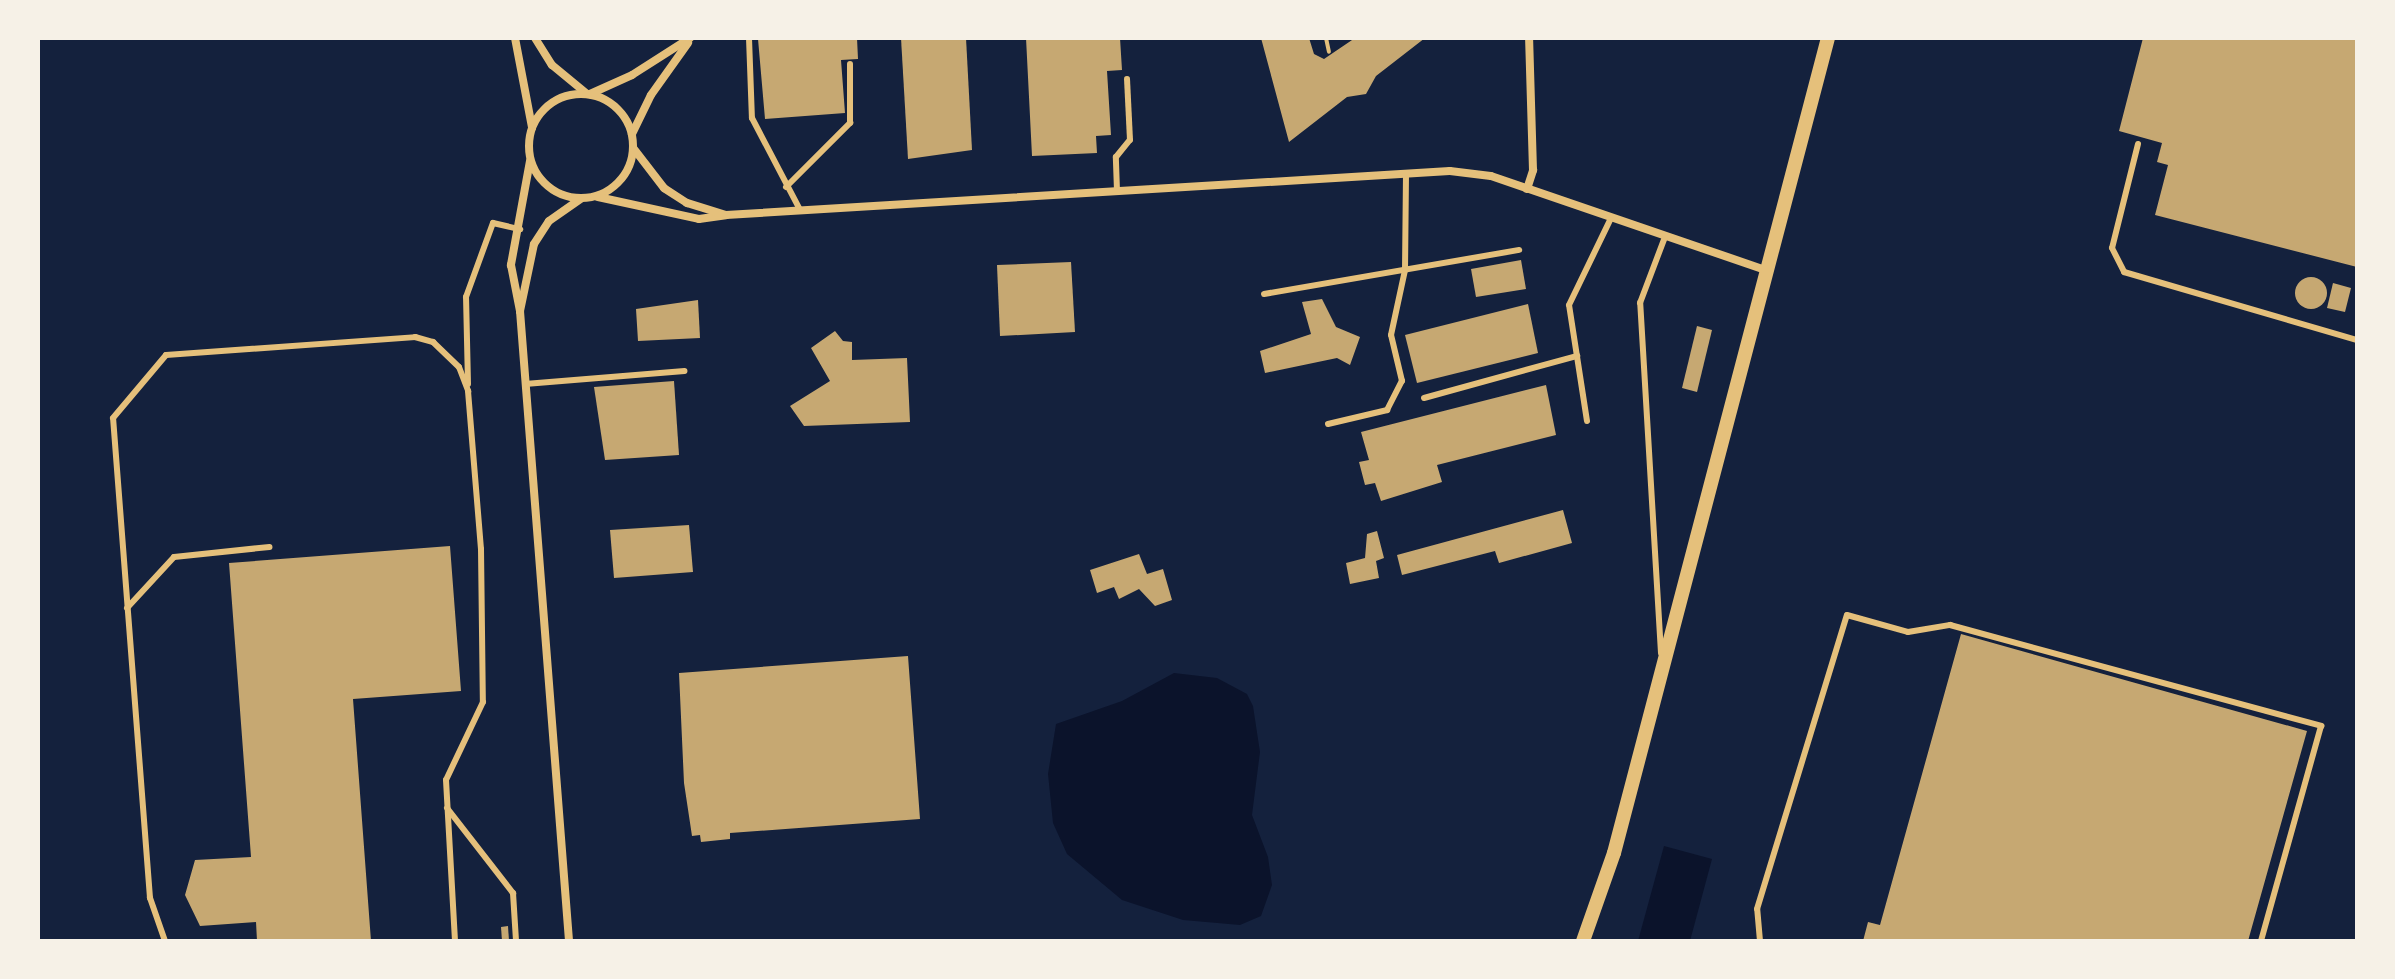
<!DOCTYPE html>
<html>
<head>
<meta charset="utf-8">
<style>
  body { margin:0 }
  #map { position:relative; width:2395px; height:979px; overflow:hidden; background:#14213d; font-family:Helvetica,sans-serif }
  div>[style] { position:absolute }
  .water>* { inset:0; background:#0b132b }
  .building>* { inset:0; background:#c6a872 }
  .round { border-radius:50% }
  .path>* { height:4px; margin:-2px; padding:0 2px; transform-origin:2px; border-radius:2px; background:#e5c07b }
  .service>* { height:6px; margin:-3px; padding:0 3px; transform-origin:3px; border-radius:3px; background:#e5c07b }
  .minor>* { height:8px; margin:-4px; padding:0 4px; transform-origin:4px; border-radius:4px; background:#e5c07b }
  .minor>.ring { margin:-4px; padding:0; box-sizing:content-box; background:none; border:8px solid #e5c07b; border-radius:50% }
  .tertiary>* { height:14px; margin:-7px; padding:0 7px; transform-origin:7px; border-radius:7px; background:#e5c07b }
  span { translate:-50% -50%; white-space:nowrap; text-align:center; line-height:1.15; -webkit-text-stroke:6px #f6f1e7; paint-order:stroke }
  .frame { position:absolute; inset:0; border:40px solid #f6f1e7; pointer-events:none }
</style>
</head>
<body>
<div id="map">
  <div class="water">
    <i style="clip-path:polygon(1174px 673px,1217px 678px,1247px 694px,1253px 706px,1260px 752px,1252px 815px,1268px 857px,1272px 885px,1261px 916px,1240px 925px,1183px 920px,1122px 900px,1067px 854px,1053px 823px,1048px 774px,1056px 724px,1122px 701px)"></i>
    <i style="clip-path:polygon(1664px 846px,1712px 859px,1690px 941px,1638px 941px)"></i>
  </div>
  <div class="building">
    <i style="clip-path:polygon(857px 38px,858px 59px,841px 60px,845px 113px,765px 119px,758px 39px)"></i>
    <i style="clip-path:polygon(901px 38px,966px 38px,972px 150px,908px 159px)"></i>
    <i style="clip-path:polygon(1026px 38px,1120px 38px,1122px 70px,1107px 71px,1111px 135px,1096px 136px,1097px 153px,1032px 156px)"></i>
    <i style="clip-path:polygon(1261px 38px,1309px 38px,1314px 54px,1324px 59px,1355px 38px,1425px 38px,1376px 76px,1366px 94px,1347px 97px,1289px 142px)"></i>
    <i style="clip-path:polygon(2143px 38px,2357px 38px,2357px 267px,2155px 215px,2168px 165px,2157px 162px,2162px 143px,2119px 131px)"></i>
    <i style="clip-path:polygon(1521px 260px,1526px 289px,1476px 297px,1471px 269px)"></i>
    <i style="clip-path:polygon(1071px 262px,1075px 332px,1000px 336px,997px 265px)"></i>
    <i class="round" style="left:2295px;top:277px;width:32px;height:32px"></i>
    <i style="clip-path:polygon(2333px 283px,2351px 288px,2345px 312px,2327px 308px)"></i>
    <i style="clip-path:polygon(1322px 299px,1336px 327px,1360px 337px,1350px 365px,1337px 358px,1265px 373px,1260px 351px,1311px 334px,1302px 302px)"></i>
    <i style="clip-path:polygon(698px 300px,700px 338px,638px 341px,636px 309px)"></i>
    <i style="clip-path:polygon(1528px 304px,1538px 353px,1417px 383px,1405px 335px)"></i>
    <i style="clip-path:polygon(1697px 326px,1712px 330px,1697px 392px,1682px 388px)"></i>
    <i style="clip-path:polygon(835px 331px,843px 341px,852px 342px,852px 360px,907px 358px,910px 422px,804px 426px,790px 406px,830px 381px,811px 348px)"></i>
    <i style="clip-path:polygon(674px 381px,679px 455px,605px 460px,594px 387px)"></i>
    <i style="clip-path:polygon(1546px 385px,1556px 435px,1437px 465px,1442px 482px,1381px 501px,1375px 483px,1365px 485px,1359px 462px,1369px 460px,1361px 432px)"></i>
    <i style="clip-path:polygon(1563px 510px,1572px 543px,1499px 563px,1495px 551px,1402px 575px,1397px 555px)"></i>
    <i style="clip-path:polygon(689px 525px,693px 572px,614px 578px,610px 530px)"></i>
    <i style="clip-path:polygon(1377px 531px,1384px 558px,1376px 561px,1379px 578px,1350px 584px,1346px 563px,1365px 558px,1367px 534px)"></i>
    <i style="clip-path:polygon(450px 546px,461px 691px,353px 699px,371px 941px,257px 941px,256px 922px,200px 926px,185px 895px,195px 860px,251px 857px,229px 563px)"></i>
    <i style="clip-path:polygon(1139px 554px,1147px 574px,1163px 569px,1172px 600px,1155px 606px,1139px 589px,1119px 599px,1114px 587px,1097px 593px,1090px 570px)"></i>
    <i style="clip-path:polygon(1961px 634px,2307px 731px,2248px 941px,1863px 941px,1868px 922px,1880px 925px)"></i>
    <i style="clip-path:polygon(908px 656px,920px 819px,730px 833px,730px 839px,701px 842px,700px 835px,692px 836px,684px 783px,679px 673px)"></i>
    <i style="clip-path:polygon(508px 926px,509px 941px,502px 941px,501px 927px)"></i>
  </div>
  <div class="path">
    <i style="left:1326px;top:38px;width:14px;rotate:78deg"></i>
  </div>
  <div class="service">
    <i style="left:749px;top:38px;width:80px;rotate:87.9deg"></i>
    <i style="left:752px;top:118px;width:104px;rotate:62.4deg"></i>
    <i style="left:2138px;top:144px;width:107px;rotate:104deg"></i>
    <i style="left:2112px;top:248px;width:27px;rotate:63deg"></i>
    <i style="left:2124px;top:272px;width:243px;rotate:16.3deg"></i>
    <i style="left:786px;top:187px;width:91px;rotate:-45deg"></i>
    <i style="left:850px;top:123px;width:59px;rotate:-90deg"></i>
    <i style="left:1117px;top:191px;width:34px;rotate:-92deg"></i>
    <i style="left:1116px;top:157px;width:22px;rotate:-51deg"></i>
    <i style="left:1130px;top:140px;width:61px;rotate:-92.8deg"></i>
    <i style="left:1264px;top:294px;width:259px;rotate:-9.8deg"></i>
    <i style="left:468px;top:384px;width:87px;rotate:-91.3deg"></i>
    <i style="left:466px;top:297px;width:79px;rotate:-70deg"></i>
    <i style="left:493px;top:223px;width:28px;rotate:13deg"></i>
    <i style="left:525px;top:384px;width:160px;rotate:-4.7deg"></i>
    <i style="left:1424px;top:398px;width:159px;rotate:-15.4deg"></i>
    <i style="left:1587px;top:421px;width:117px;rotate:-98.8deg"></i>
    <i style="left:1569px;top:305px;width:97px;rotate:-64.2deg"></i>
    <i style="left:1328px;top:424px;width:61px;rotate:-13.3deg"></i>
    <i style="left:1387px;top:410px;width:33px;rotate:-63deg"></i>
    <i style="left:1402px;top:381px;width:47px;rotate:-103.4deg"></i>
    <i style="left:1391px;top:335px;width:66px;rotate:-77.8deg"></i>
    <i style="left:1405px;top:270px;width:96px;rotate:-89.4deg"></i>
    <i style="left:127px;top:608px;width:69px;rotate:-47.3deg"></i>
    <i style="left:174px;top:557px;width:96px;rotate:-6deg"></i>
    <i style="left:1661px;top:653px;width:351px;rotate:-93.4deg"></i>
    <i style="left:1640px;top:303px;width:71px;rotate:-69.3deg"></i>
    <i style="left:447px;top:808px;width:108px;rotate:52.2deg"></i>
    <i style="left:513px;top:893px;width:48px;rotate:86.4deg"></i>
    <i style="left:165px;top:941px;width:46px;rotate:-109.2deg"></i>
    <i style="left:150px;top:898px;width:481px;rotate:-94.4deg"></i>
    <i style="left:113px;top:418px;width:82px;rotate:-49.9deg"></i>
    <i style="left:166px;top:355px;width:250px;rotate:-4.1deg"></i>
    <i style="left:415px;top:337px;width:19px;rotate:16deg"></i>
    <i style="left:433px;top:342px;width:36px;rotate:44deg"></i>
    <i style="left:459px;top:367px;width:26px;rotate:69deg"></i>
    <i style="left:468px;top:391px;width:159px;rotate:85.3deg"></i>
    <i style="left:481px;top:549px;width:153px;rotate:89.3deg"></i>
    <i style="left:483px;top:702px;width:86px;rotate:115.4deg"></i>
    <i style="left:446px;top:780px;width:161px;rotate:86.8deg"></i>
    <i style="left:1760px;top:941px;width:32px;rotate:-95deg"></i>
    <i style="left:1757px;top:909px;width:307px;rotate:-73deg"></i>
    <i style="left:1847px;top:615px;width:63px;rotate:15.6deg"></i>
    <i style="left:1908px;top:632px;width:43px;rotate:-9.5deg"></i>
    <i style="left:1950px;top:625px;width:385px;rotate:15.2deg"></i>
    <i style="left:2321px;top:726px;width:223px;rotate:105.6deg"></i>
  </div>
  <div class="minor">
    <i style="left:515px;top:38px;width:91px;rotate:79.2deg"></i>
    <i style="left:535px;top:38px;width:32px;rotate:58deg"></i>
    <i style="left:552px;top:65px;width:44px;rotate:39.5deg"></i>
    <i class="ring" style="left:529px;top:94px;width:96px;height:96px"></i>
    <i style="left:590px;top:94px;width:46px;rotate:-24.3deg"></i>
    <i style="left:632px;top:75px;width:69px;rotate:-32.5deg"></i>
    <i style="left:632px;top:134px;width:43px;rotate:-64deg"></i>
    <i style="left:651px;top:95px;width:64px;rotate:-54.6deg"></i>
    <i style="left:530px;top:161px;width:106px;rotate:100.4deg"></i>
    <i style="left:511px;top:265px;width:47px;rotate:78.9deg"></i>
    <i style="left:520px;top:311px;width:68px;rotate:-78.2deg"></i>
    <i style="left:534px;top:244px;width:27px;rotate:-57deg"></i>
    <i style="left:549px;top:221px;width:39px;rotate:-35deg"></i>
    <i style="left:1527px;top:189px;width:20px;rotate:-72deg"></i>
    <i style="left:1533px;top:170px;width:132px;rotate:-91.7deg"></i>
    <i style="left:598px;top:197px;width:103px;rotate:12.3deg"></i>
    <i style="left:699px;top:219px;width:27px;rotate:-8deg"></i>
    <i style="left:726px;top:215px;width:41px;rotate:-162.9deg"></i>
    <i style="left:687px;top:203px;width:27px;rotate:-147deg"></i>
    <i style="left:664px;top:188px;width:49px;rotate:-127.6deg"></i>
    <i style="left:726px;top:215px;width:725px;rotate:-3.48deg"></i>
    <i style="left:1450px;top:171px;width:41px;rotate:7deg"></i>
    <i style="left:1491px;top:176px;width:290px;rotate:18.9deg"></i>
    <i style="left:520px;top:311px;width:632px;rotate:85.55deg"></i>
  </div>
  <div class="tertiary">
    <i style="left:1583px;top:941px;width:93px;rotate:-70.6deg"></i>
    <i style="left:1614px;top:853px;width:843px;rotate:-75.29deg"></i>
  </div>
  <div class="frame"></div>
</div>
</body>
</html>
